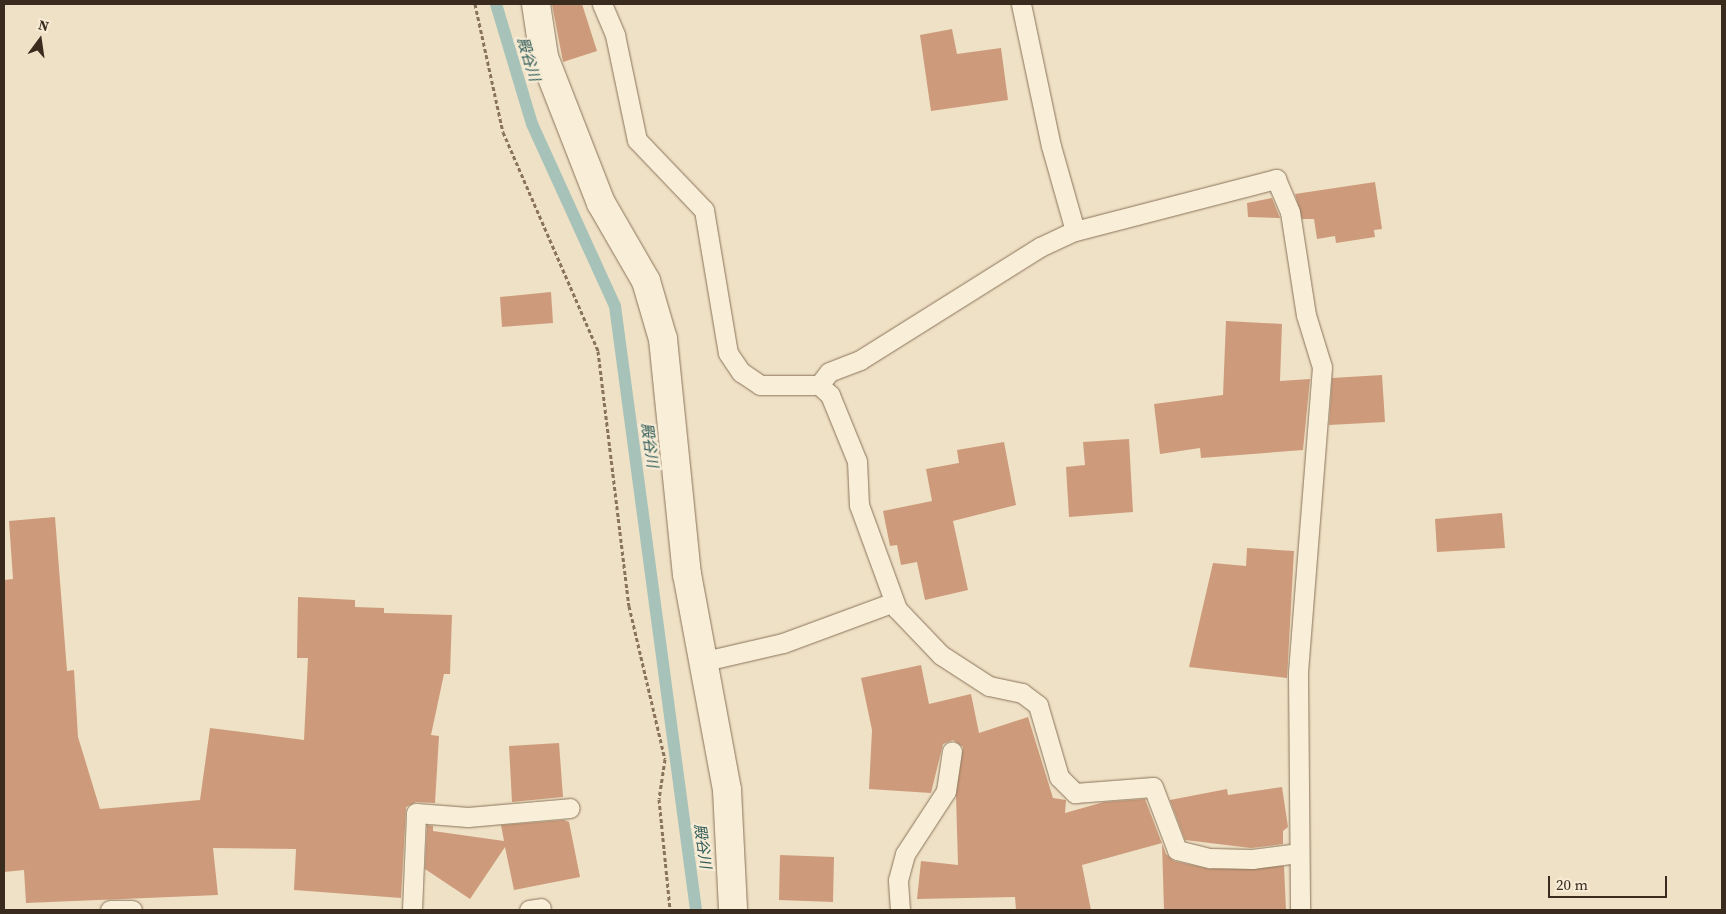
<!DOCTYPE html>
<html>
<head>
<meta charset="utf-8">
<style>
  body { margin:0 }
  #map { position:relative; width:1726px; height:914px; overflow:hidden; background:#efe1c5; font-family:"Source Serif 4","Noto Sans JP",serif }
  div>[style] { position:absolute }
  .stream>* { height:12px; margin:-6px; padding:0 6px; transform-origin:6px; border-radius:6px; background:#a7c2b9 }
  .building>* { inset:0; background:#cd9b7b }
  .path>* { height:3px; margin-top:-1.5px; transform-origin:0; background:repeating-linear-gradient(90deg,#8a735b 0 4px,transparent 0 6.5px) }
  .roads { filter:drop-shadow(0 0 1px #8a735b) drop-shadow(0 0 1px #8a735b) }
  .lane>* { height:19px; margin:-9.5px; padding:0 9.5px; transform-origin:9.5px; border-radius:9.5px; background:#f9efd9 }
  .street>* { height:28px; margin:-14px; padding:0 14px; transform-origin:14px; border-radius:14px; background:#f9efd9 }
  span { translate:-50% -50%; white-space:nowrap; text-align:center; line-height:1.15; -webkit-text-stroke:4.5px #f6ebd5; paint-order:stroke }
  .water-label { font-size:15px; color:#2e5a56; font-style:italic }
  .frame { position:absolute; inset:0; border:5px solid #3a2b1f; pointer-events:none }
  .north { position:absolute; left:15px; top:15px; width:50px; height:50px; -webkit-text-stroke:4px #f6ebd5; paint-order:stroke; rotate:14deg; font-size:14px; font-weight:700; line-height:20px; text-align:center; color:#3a2b1f }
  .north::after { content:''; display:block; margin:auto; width:18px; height:22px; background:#3a2b1f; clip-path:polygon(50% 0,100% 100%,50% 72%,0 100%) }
  .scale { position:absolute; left:1548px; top:876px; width:119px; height:22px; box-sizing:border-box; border:2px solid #3a2b1f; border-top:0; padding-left:6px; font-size:15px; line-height:18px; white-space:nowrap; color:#3a2b1f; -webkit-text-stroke:4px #f6ebd5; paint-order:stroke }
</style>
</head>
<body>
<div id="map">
  <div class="stream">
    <i style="left:496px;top:4px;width:125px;rotate:73.3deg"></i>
    <i style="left:532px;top:124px;width:200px;rotate:65.5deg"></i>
    <i style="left:615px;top:306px;width:609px;rotate:82.36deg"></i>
  </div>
  <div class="building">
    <i style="clip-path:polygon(552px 4px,582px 4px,597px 51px,563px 62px)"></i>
    <i style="clip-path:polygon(952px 29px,957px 54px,1001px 48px,1008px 100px,931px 111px,920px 35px)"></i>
    <i style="clip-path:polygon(1375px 182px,1382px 229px,1374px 230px,1375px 237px,1336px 243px,1335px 236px,1317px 239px,1314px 219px,1302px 219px,1295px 194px)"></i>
    <i style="clip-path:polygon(1272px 198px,1280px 218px,1248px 217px,1247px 203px)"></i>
    <i style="clip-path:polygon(551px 292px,553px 323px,502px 327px,500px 297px)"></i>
    <i style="clip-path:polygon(1226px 321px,1282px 324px,1280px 381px,1310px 379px,1303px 450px,1201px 458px,1200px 448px,1160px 454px,1154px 404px,1223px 395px)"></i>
    <i style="clip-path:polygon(1382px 375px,1385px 422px,1329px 425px,1332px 378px)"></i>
    <i style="clip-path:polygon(1129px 439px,1133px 512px,1069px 517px,1066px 467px,1085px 465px,1083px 442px)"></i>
    <i style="clip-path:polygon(1004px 442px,1016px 505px,953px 521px,968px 590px,925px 600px,917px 562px,901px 565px,897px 545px,890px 546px,883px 511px,932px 501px,926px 469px,959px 463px,957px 450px)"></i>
    <i style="clip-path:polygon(1502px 513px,1505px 548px,1437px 552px,1435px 519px)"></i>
    <i style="clip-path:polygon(55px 517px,67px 671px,74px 670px,78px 737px,100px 809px,200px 800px,210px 728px,304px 740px,308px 658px,297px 658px,298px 597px,355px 600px,355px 607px,384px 608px,384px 613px,452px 615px,450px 674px,444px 674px,431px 735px,439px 736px,435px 803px,416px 802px,406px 807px,401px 898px,294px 890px,296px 849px,213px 848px,218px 895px,26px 903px,24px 870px,4px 872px,4px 580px,13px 579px,9px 521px)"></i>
    <i style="clip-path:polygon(1247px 548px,1294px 551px,1287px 678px,1189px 667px,1213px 563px,1246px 566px)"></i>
    <i style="clip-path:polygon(921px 665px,929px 704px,971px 694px,979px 733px,1028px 717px,1053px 798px,1066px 800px,1065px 813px,1104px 802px,1145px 799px,1166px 854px,1174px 861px,1210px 869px,1284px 866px,1286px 910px,1164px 910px,1162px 843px,1082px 865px,1091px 910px,1016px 910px,1015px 897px,917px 899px,921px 861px,958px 865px,956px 795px,963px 747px,953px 740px,943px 744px,931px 793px,869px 789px,872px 730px,861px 678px)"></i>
    <i style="clip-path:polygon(559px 743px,563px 797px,512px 802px,509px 746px)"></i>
    <i style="clip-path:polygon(1282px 787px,1288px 827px,1283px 831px,1283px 844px,1251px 848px,1185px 840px,1170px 800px,1227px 789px,1228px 795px)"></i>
    <i style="clip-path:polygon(564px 820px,569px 822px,580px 877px,514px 890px,505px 847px,470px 899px,425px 869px,427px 825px,433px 826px,433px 831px,504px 841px,501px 825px)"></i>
    <i style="clip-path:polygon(780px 855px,834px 857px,833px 902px,779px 900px)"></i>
  </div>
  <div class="path">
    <i style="left:475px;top:4px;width:131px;rotate:77.7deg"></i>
    <i style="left:503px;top:132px;width:239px;rotate:66.5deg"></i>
    <i style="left:598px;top:351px;width:257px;rotate:83.1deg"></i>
    <i style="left:629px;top:606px;width:157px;rotate:76.8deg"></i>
    <i style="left:665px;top:759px;width:40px;rotate:98.5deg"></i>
    <i style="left:659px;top:799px;width:112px;rotate:84.3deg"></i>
  </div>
  <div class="roads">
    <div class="lane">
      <i style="left:602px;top:4px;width:34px;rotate:67deg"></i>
      <i style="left:615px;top:35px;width:107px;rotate:78.2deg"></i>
      <i style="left:637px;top:140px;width:97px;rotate:46.3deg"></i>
      <i style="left:704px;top:210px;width:145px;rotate:80.5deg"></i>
      <i style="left:728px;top:353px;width:23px;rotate:56deg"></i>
      <i style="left:741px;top:372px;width:23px;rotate:34deg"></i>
      <i style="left:760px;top:385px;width:59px"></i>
      <i style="left:819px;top:385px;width:15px;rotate:42deg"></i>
      <i style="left:830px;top:395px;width:71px;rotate:67.8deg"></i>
      <i style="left:857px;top:461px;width:44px;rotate:87.4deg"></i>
      <i style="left:859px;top:505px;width:111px;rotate:69.9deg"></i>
      <i style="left:897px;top:609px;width:64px;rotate:46.3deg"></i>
      <i style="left:941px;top:655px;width:57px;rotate:32.9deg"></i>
      <i style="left:989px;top:686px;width:34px;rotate:12deg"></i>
      <i style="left:1022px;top:693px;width:20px;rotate:37deg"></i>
      <i style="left:1038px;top:705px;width:75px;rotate:73.7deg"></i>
      <i style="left:1059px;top:777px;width:23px;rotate:45deg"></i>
      <i style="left:1075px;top:793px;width:78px;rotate:-4.4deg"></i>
      <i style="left:1153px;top:787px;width:67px;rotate:69.1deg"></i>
      <i style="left:1177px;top:850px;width:34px;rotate:14deg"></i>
      <i style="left:1210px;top:858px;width:42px;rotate:1.4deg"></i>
      <i style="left:1252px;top:859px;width:46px;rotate:-7.4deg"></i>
      <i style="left:1021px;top:4px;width:145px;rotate:78.1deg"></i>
      <i style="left:1051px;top:146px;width:88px;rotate:74.2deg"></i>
      <i style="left:819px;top:385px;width:16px;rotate:-52deg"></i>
      <i style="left:829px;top:372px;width:33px;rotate:-21deg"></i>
      <i style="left:860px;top:360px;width:213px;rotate:-32.1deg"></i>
      <i style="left:1040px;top:247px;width:38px;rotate:-25deg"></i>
      <i style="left:1075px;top:231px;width:208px;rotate:-14.5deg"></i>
      <i style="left:1276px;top:179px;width:36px;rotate:67deg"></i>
      <i style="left:1290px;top:212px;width:104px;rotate:81.2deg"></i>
      <i style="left:1306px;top:315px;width:54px;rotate:72.9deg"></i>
      <i style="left:1322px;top:367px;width:306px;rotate:94.5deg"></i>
      <i style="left:1298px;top:672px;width:238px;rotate:89.5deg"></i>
      <i style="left:705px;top:661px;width:80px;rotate:-13deg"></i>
      <i style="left:783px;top:643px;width:118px;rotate:-20.3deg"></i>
      <i style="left:110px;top:910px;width:22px"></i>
      <i style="left:412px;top:910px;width:97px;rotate:-87.6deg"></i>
      <i style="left:416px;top:813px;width:52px;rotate:4.4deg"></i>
      <i style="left:468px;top:817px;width:102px;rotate:-5deg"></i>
      <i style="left:529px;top:910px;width:12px;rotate:-9deg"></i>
      <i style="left:900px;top:910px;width:30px;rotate:-94deg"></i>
      <i style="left:898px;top:880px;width:27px;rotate:-75deg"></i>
      <i style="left:905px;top:854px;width:75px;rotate:-56.9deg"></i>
      <i style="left:946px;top:791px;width:40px;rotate:-81.5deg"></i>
    </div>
    <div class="street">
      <i style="left:536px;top:4px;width:54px;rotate:81.4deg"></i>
      <i style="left:544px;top:57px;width:157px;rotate:68.7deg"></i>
      <i style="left:601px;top:203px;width:90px;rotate:60deg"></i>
      <i style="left:646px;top:281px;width:60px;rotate:73.7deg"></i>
      <i style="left:663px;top:339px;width:236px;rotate:84.2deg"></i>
      <i style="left:687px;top:574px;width:220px;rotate:79.5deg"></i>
      <i style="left:727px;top:790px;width:120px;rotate:87.1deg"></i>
    </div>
  </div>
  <div class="water-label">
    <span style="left:529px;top:59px;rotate:73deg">殿谷川</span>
    <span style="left:650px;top:445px;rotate:82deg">殿谷川</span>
    <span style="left:703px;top:846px;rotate:82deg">殿谷川</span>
  </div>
  <div class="frame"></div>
  <div class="north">N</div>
  <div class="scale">20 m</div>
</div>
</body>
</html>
